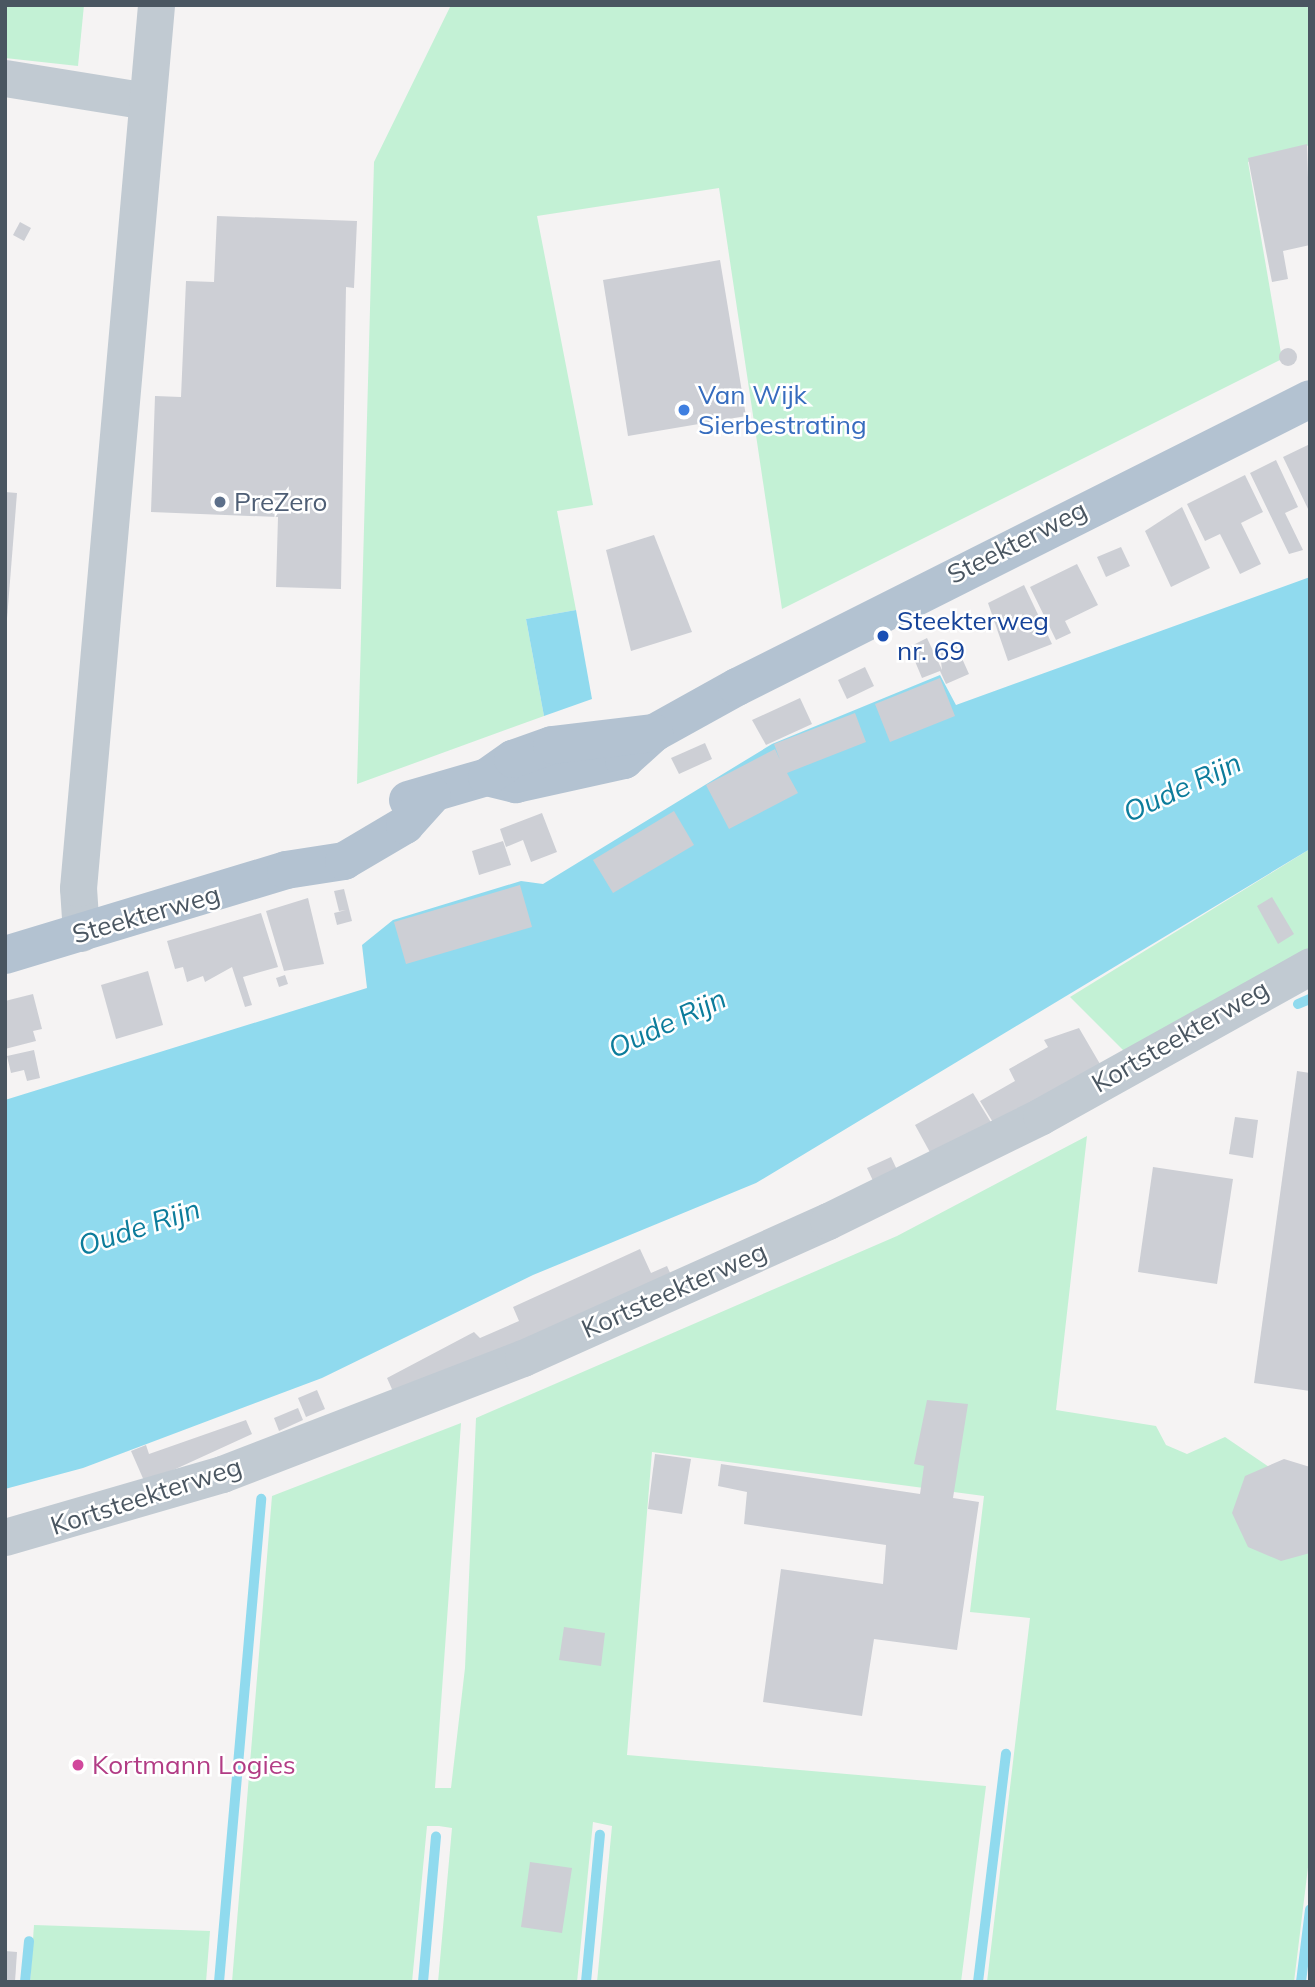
<!DOCTYPE html>
<html>
<head>
<meta charset="utf-8">
<style>
  body { margin:0 }
  #map { position:relative; width:1315px; height:1987px; overflow:hidden; background:#f5f3f3; font-family:Mulish,sans-serif }
  div>[style] { position:absolute }
  .green>* { inset:0; background:#c3f1d5 }
  .water>* { inset:0; background:#90daee }
  .stream>* { height:10px; margin:-5px; padding:0 5px; transform-origin:5px; border-radius:5px; background:#90daee }
  .building>* { inset:0; background:#cdcfd5 }
  .round { border-radius:50% }
  .minor>* { height:37px; margin:-18.5px; padding:0 18.5px; transform-origin:18.5px; border-radius:18.5px; background:#c1cad2 }
  .major>* { height:38px; margin:-19px; padding:0 19px; transform-origin:19px; border-radius:19px; background:#b3c2d1 }
  .dots>* { width:19px; height:19px; translate:-50% -50%; box-sizing:border-box; border:4px solid #fff; border-radius:50% }
  span { translate:-50% -50%; white-space:nowrap; text-align:center; line-height:1.15; -webkit-text-stroke:5px #fff; paint-order:stroke }
  .shop-label { font-size:26px; color:#366cbe }
  .left { translate:0 -50%; text-align:left }
  .service-label { font-size:26px; color:#4e5e75 }
  .street-label { font-size:26px; color:#4a5661 }
  .transit-label { font-size:26px; color:#164399 }
  .hotel-label { font-size:26px; color:#b23c85 }
  .water-label { font-size:28px; color:#0c7c9b; font-style:italic }
  .frame { position:absolute; inset:0; border:7px solid #4a5661; pointer-events:none }
</style>
</head>
<body>
<div id="map">
  <div class="green">
    <i style="clip-path:polygon(5px 5px,84px 5px,78px 66px,5px 58px)"></i>
    <i style="clip-path:polygon(451px 5px,1310px 5px,1310px 145px,1248px 162px,1282px 359px,782px 609px,719px 188px,537px 216px,593px 505px,557px 511px,576px 610px,526px 619px,544px 716px,357px 784px,374px 162px)"></i>
    <i style="clip-path:polygon(1310px 849px,1310px 956px,1134px 1061px,1070px 997px)"></i>
    <i style="clip-path:polygon(1087px 1136px,1056px 1410px,1156px 1426px,1166px 1445px,1187px 1454px,1225px 1437px,1278px 1473px,1310px 1482px,1310px 1851px,1294px 1982px,987px 1982px,1030px 1618px,970px 1612px,984px 1496px,652px 1452px,627px 1755px,986px 1786px,961px 1982px,597px 1982px,612px 1826px,593px 1822px,577px 1982px,438px 1982px,452px 1828px,439px 1826px,427px 1826px,412px 1982px,232px 1982px,272px 1496px,461px 1423px,435px 1788px,451px 1788px,465px 1668px,476px 1418px,897px 1236px)"></i>
    <i style="clip-path:polygon(34px 1925px,210px 1931px,206px 1982px,30px 1982px)"></i>
  </div>
  <div class="water">
    <i style="clip-path:polygon(1310px 577px,1310px 849px,756px 1183px,533px 1275px,322px 1378px,83px 1468px,5px 1489px,5px 1100px,367px 988px,362px 945px,393px 920px,521px 881px,543px 884px,772px 744px,940px 675px,956px 705px)"></i>
    <i style="clip-path:polygon(576px 610px,592px 699px,544px 716px,526px 619px)"></i>
  </div>
  <div class="stream">
    <i style="left:1298px;top:1004px;width:13px;rotate:-23deg"></i>
    <i style="left:25px;top:1982px;width:41px;rotate:-84.4deg"></i>
    <i style="left:219px;top:1982px;width:485px;rotate:-85deg"></i>
    <i style="left:423px;top:1982px;width:146px;rotate:-84.9deg"></i>
    <i style="left:586px;top:1982px;width:148px;rotate:-84.6deg"></i>
    <i style="left:978px;top:1982px;width:230px;rotate:-83deg"></i>
    <i style="left:1301px;top:1982px;width:73px;rotate:-82.9deg"></i>
  </div>
  <div class="building">
    <i style="clip-path:polygon(1307px 144px,1310px 245px,1283px 251px,1288px 279px,1272px 282px,1248px 158px)"></i>
    <i style="clip-path:polygon(217px 216px,357px 221px,354px 288px,346px 287px,341px 589px,276px 587px,278px 517px,151px 512px,155px 396px,181px 397px,186px 281px,214px 282px)"></i>
    <i style="clip-path:polygon(20px 222px,31px 228px,24px 241px,13px 235px)"></i>
    <i style="clip-path:polygon(720px 260px,746px 416px,628px 436px,603px 280px)"></i>
    <i class="round" style="left:1279px;top:348px;width:18px;height:18px"></i>
    <i style="clip-path:polygon(1310px 444px,1310px 513px,1283px 457px)"></i>
    <i style="clip-path:polygon(1276px 460px,1298px 507px,1285px 513px,1303px 550px,1289px 554px,1250px 473px)"></i>
    <i style="clip-path:polygon(1245px 475px,1263px 512px,1241px 523px,1261px 564px,1240px 574px,1220px 534px,1205px 541px,1187px 504px)"></i>
    <i style="clip-path:polygon(5px 492px,17px 493px,7px 619px,5px 619px)"></i>
    <i style="clip-path:polygon(1182px 507px,1210px 568px,1171px 587px,1145px 531px)"></i>
    <i style="clip-path:polygon(654px 535px,692px 632px,631px 651px,606px 550px)"></i>
    <i style="clip-path:polygon(1121px 547px,1130px 566px,1106px 577px,1097px 557px)"></i>
    <i style="clip-path:polygon(1077px 564px,1098px 605px,1065px 621px,1071px 633px,1056px 640px,1030px 587px)"></i>
    <i style="clip-path:polygon(1024px 585px,1052px 644px,1008px 661px,988px 603px)"></i>
    <i style="clip-path:polygon(927px 638px,942px 670px,940px 653px,956px 645px,969px 674px,946px 684px,940px 671px,922px 678px,909px 647px)"></i>
    <i style="clip-path:polygon(865px 667px,874px 686px,847px 699px,838px 680px)"></i>
    <i style="clip-path:polygon(940px 678px,955px 716px,890px 742px,875px 704px)"></i>
    <i style="clip-path:polygon(800px 698px,812px 724px,766px 745px,752px 720px)"></i>
    <i style="clip-path:polygon(855px 713px,866px 742px,787px 773px,798px 793px,729px 829px,706px 785px,775px 749px,780px 760px,774px 744px)"></i>
    <i style="clip-path:polygon(705px 743px,712px 759px,679px 774px,671px 758px)"></i>
    <i style="clip-path:polygon(674px 811px,694px 845px,613px 893px,593px 860px)"></i>
    <i style="clip-path:polygon(542px 813px,557px 852px,531px 862px,523px 840px,506px 847px,500px 829px)"></i>
    <i style="clip-path:polygon(503px 841px,511px 865px,479px 875px,472px 851px)"></i>
    <i style="clip-path:polygon(520px 885px,532px 927px,406px 964px,394px 922px)"></i>
    <i style="clip-path:polygon(344px 889px,352px 921px,337px 925px,334px 913px,346px 910px,339px 911px,334px 891px)"></i>
    <i style="clip-path:polygon(1272px 897px,1294px 934px,1278px 944px,1257px 906px)"></i>
    <i style="clip-path:polygon(308px 898px,324px 964px,284px 971px,266px 911px)"></i>
    <i style="clip-path:polygon(261px 913px,278px 967px,243px 977px,252px 1005px,245px 1007px,232px 967px,205px 982px,203px 976px,187px 982px,183px 967px,175px 969px,167px 941px)"></i>
    <i style="clip-path:polygon(148px 971px,163px 1025px,116px 1039px,101px 985px)"></i>
    <i style="clip-path:polygon(285px 975px,288px 984px,279px 987px,276px 978px)"></i>
    <i style="clip-path:polygon(33px 994px,42px 1029px,33px 1031px,36px 1041px,5px 1049px,5px 1001px)"></i>
    <i style="clip-path:polygon(1079px 1028px,1100px 1064px,994px 1124px,980px 1101px,1015px 1081px,1009px 1069px,1048px 1047px,1044px 1040px)"></i>
    <i style="clip-path:polygon(34px 1050px,40px 1078px,27px 1081px,24px 1070px,11px 1073px,7px 1056px)"></i>
    <i style="clip-path:polygon(1297px 1071px,1310px 1073px,1310px 1391px,1254px 1383px)"></i>
    <i style="clip-path:polygon(973px 1093px,992px 1124px,932px 1156px,915px 1125px)"></i>
    <i style="clip-path:polygon(1235px 1117px,1258px 1120px,1253px 1158px,1229px 1154px)"></i>
    <i style="clip-path:polygon(891px 1157px,898px 1172px,874px 1183px,867px 1168px)"></i>
    <i style="clip-path:polygon(1153px 1167px,1233px 1179px,1217px 1284px,1138px 1272px)"></i>
    <i style="clip-path:polygon(640px 1249px,651px 1273px,667px 1266px,671px 1275px,395px 1396px,387px 1378px,474px 1332px,480px 1338px,519px 1321px,513px 1307px)"></i>
    <i style="clip-path:polygon(317px 1390px,325px 1409px,306px 1417px,298px 1398px)"></i>
    <i style="clip-path:polygon(927px 1400px,968px 1404px,953px 1498px,979px 1502px,957px 1650px,874px 1639px,862px 1716px,763px 1702px,781px 1569px,883px 1584px,886px 1545px,744px 1524px,747px 1492px,718px 1486px,721px 1464px,920px 1494px,924px 1466px,914px 1464px)"></i>
    <i style="clip-path:polygon(298px 1408px,303px 1420px,279px 1431px,274px 1418px)"></i>
    <i style="clip-path:polygon(246px 1420px,252px 1434px,145px 1483px,131px 1451px,146px 1445px,149px 1454px)"></i>
    <i style="clip-path:polygon(655px 1454px,691px 1459px,682px 1514px,648px 1509px)"></i>
    <i style="clip-path:polygon(1284px 1459px,1310px 1467px,1310px 1553px,1281px 1561px,1248px 1547px,1232px 1513px,1245px 1476px)"></i>
    <i style="clip-path:polygon(564px 1627px,605px 1633px,601px 1666px,559px 1660px)"></i>
    <i style="clip-path:polygon(530px 1862px,572px 1868px,562px 1933px,521px 1927px)"></i>
    <i style="clip-path:polygon(5px 1951px,17px 1952px,15px 1982px,5px 1982px)"></i>
  </div>
  <div class="minor">
    <i style="left:5px;top:78px;width:144px;rotate:9.2deg"></i>
    <i style="left:81px;top:933px;width:45px;rotate:-93.8deg"></i>
    <i style="left:78px;top:888px;width:886px;rotate:-84.95deg"></i>
    <i style="left:5px;top:1537px;width:226px;rotate:-16.2deg"></i>
    <i style="left:222px;top:1474px;width:323px;rotate:-21.1deg"></i>
    <i style="left:523px;top:1358px;width:334px;rotate:-24.2deg"></i>
    <i style="left:828px;top:1221px;width:237px;rotate:-26.2deg"></i>
    <i style="left:1041px;top:1116px;width:308px;rotate:-29.1deg"></i>
  </div>
  <div class="major">
    <i style="left:487px;top:777px;width:30px;rotate:14deg"></i>
    <i style="left:516px;top:784px;width:111px;rotate:-12.5deg"></i>
    <i style="left:624px;top:760px;width:40px;rotate:-42deg"></i>
    <i style="left:654px;top:733px;width:95px;rotate:-29deg"></i>
    <i style="left:737px;top:687px;width:641px;rotate:-26.68deg"></i>
    <i style="left:408px;top:800px;width:82px;rotate:-16.2deg"></i>
    <i style="left:487px;top:777px;width:32px;rotate:-35deg"></i>
    <i style="left:513px;top:759px;width:41px;rotate:-19.7deg"></i>
    <i style="left:552px;top:745px;width:103px;rotate:-6.7deg"></i>
    <i style="left:5px;top:955px;width:294px;rotate:-16.8deg"></i>
    <i style="left:286px;top:870px;width:59px;rotate:-8.8deg"></i>
    <i style="left:344px;top:861px;width:71px;rotate:-30.5deg"></i>
    <i style="left:405px;top:825px;width:40px;rotate:-48deg"></i>
  </div>
  <div class="dots">
    <i style="left:684px;top:410px;background:#3f7fe0"></i>
    <i style="left:220px;top:502px;background:#5c6f8a"></i>
    <i style="left:883px;top:636px;background:#1a4fb4"></i>
    <i style="left:78px;top:1765px;background:#d1479c"></i>
  </div>
  <div class="shop-label">
    <span class="left" style="left:698px;top:410px">Van Wijk<br>Sierbestrating</span>
  </div>
  <div class="service-label">
    <span class="left" style="left:234px;top:502px">PreZero</span>
  </div>
  <div class="street-label">
    <span style="left:1017px;top:542px;rotate:-27deg">Steekterweg</span>
    <span style="left:146px;top:914px;rotate:-16deg">Steekterweg</span>
    <span style="left:1180px;top:1036px;rotate:-30deg">Kortsteekterweg</span>
    <span style="left:674px;top:1290px;rotate:-24deg">Kortsteekterweg</span>
    <span style="left:146px;top:1496px;rotate:-18deg">Kortsteekterweg</span>
  </div>
  <div class="transit-label">
    <span class="left" style="left:897px;top:636px">Steekterweg<br>nr. 69</span>
  </div>
  <div class="hotel-label">
    <span class="left" style="left:92px;top:1765px">Kortmann Logies</span>
  </div>
  <div class="water-label">
    <span style="left:1182px;top:787px;rotate:-25deg">Oude Rijn</span>
    <span style="left:667px;top:1023px;rotate:-25deg">Oude Rijn</span>
    <span style="left:139px;top:1227px;rotate:-18deg">Oude Rijn</span>
  </div>
  <div class="frame"></div>
</div>
</body>
</html>
